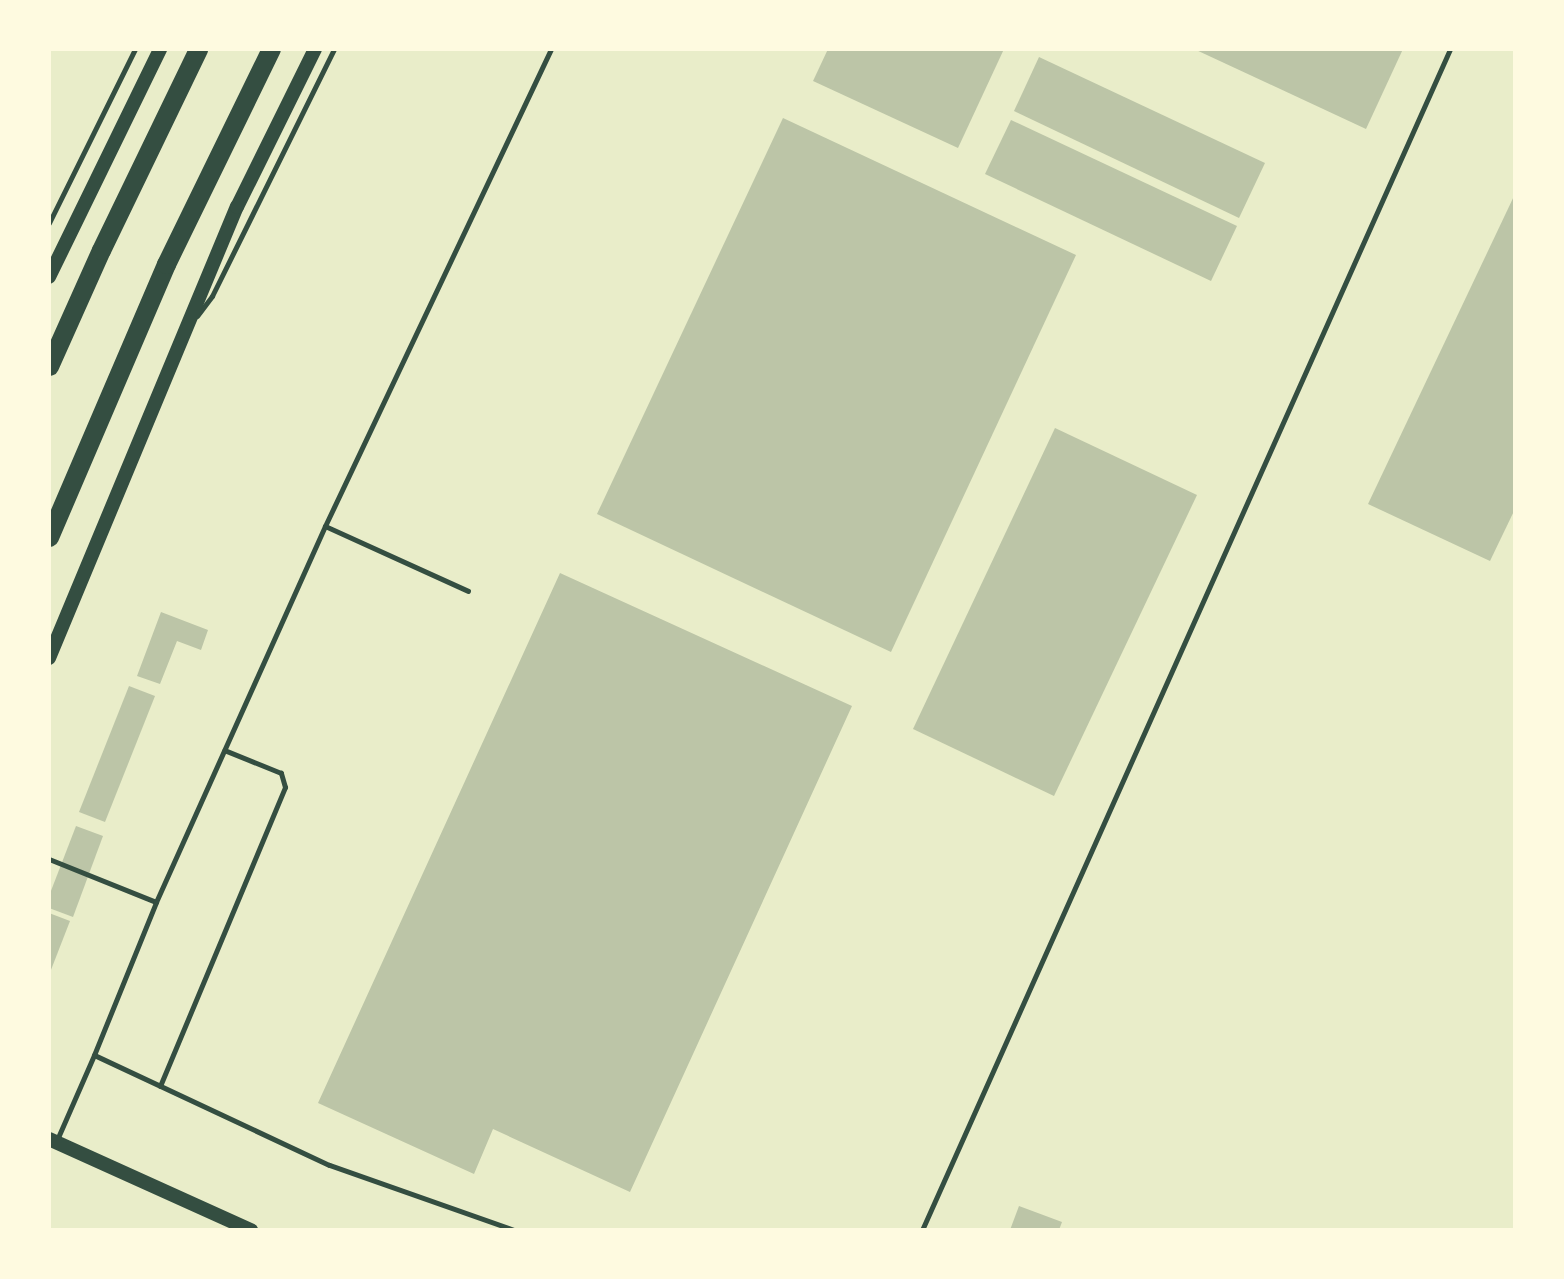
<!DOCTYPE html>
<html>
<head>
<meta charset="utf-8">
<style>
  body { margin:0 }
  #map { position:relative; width:1564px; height:1279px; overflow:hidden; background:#e9edc9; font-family:"Playfair Display",serif }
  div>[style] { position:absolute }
  .building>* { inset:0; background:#bcc5a7 }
  .service>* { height:5px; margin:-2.5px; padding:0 2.5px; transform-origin:2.5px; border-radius:2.5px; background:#344e41 }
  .secondary>* { height:14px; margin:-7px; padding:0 7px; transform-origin:7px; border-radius:7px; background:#344e41 }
  .trunk>* { height:19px; margin:-9.5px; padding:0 9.5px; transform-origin:9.5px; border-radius:9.5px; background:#344e41 }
  span { translate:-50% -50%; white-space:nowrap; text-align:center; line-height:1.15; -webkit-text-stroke:6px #fefae0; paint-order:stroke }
  .frame { position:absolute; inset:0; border:51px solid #fefae0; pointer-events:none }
</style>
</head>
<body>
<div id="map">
  <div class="building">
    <i style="clip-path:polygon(828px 49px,1004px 49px,958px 148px,813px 81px)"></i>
    <i style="clip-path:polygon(1194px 49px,1403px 49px,1366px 129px)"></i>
    <i style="clip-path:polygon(1039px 57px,1265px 163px,1239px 218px,1014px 111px)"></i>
    <i style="clip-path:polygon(783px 118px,1076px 255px,891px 652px,597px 514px)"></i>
    <i style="clip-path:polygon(1011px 120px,1237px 226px,1211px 281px,985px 174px)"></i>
    <i style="clip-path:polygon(1515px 194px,1515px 509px,1490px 561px,1368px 504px)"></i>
    <i style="clip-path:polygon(1055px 428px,1197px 495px,1054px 796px,913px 729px)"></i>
    <i style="clip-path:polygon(560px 573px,852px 706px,630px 1192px,493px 1129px,474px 1174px,318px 1103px)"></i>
    <i style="clip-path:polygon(161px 612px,208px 630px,201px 650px,177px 641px,160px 684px,137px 676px)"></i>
    <i style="clip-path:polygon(129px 686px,155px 696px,105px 822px,79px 812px)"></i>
    <i style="clip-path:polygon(76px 826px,103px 836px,73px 917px,49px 908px,49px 896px)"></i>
    <i style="clip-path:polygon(49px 913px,70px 921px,49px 975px)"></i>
    <i style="clip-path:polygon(1019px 1206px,1062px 1222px,1059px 1230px,1010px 1230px)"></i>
  </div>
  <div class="service">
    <i style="left:49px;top:223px;width:194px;rotate:-63.7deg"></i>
    <i style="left:197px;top:316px;width:25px;rotate:-53deg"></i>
    <i style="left:212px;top:296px;width:275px;rotate:-63.7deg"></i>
    <i style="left:325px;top:526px;width:157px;rotate:24.4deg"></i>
    <i style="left:49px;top:859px;width:115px;rotate:21.9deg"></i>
    <i style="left:160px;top:1086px;width:324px;rotate:-67.3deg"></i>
    <i style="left:285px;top:787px;width:15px;rotate:-106deg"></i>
    <i style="left:281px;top:773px;width:61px;rotate:-158deg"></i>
    <i style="left:56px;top:1142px;width:95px;rotate:-66.4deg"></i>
    <i style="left:514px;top:1230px;width:196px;rotate:-160.6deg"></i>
    <i style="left:329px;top:1165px;width:259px;rotate:-154.9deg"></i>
    <i style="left:94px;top:1055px;width:165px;rotate:-67.9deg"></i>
    <i style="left:156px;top:902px;width:412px;rotate:-65.8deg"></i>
    <i style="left:325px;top:526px;width:528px;rotate:-64.65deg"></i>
    <i style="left:922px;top:1230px;width:1294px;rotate:-65.91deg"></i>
  </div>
  <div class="secondary">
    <i style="left:49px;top:277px;width:254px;rotate:-64deg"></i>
    <i style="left:49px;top:658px;width:489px;rotate:-67.4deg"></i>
    <i style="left:237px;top:207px;width:176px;rotate:-63.7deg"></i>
    <i style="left:49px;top:1139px;width:222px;rotate:24.3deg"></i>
  </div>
  <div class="trunk">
    <i style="left:49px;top:366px;width:127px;rotate:-65.9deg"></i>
    <i style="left:101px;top:250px;width:223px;rotate:-64.2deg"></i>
    <i style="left:49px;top:537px;width:297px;rotate:-66.8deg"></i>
    <i style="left:166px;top:264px;width:239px;rotate:-64deg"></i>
  </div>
  <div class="frame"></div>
</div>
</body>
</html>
